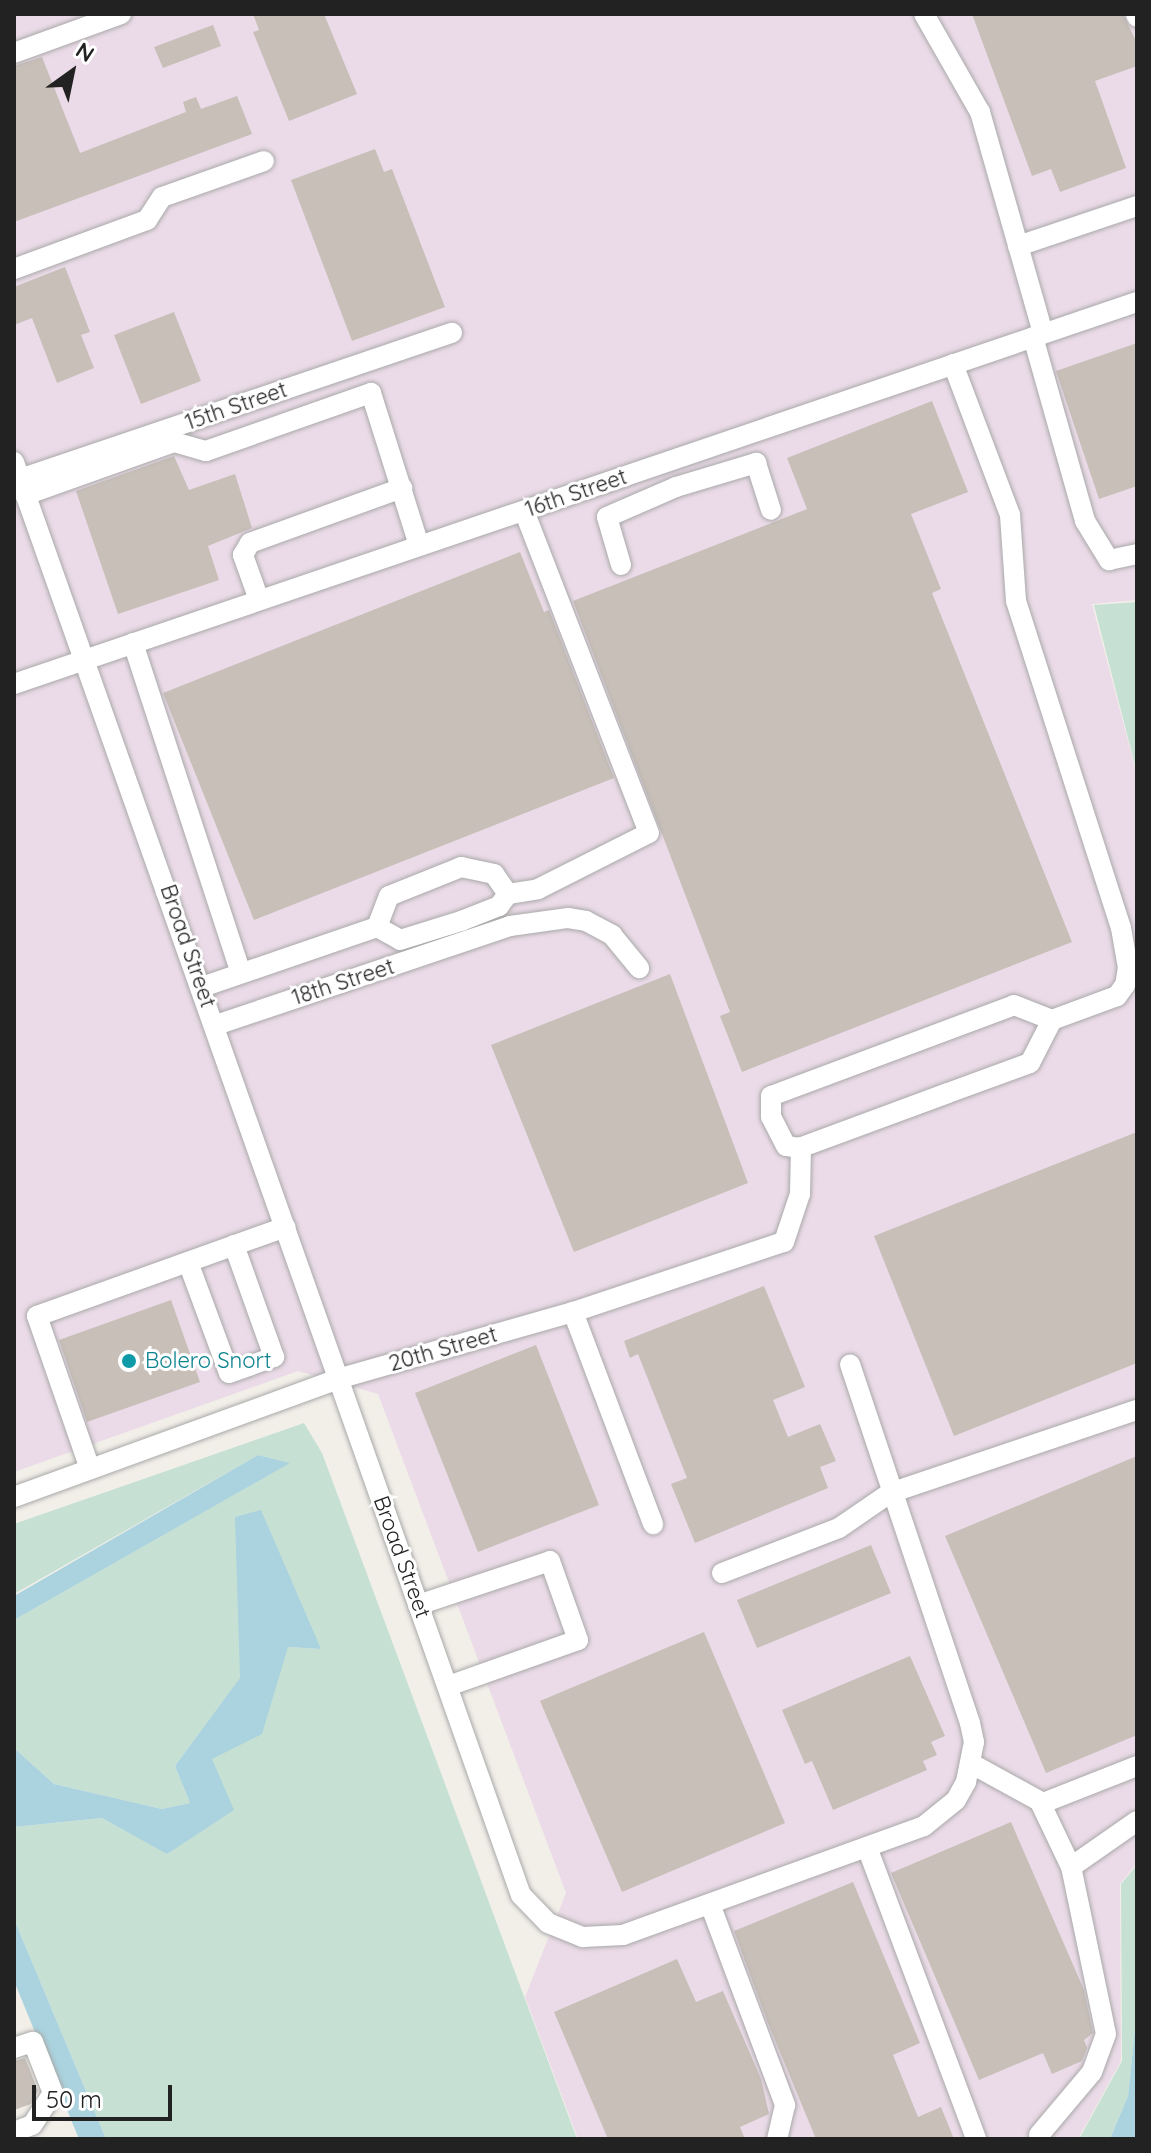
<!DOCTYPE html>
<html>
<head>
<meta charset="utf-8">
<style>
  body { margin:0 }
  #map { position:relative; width:1151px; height:2153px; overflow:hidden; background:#f2efe9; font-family:Quicksand,sans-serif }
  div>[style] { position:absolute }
  .industrial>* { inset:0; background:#ebdbe8 }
  .wetland>* { inset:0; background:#c6e0d4 }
  .water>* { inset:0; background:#aad3df }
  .building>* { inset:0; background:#c7bfb8 }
  .roads { filter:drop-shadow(0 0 2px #a9a9a9) drop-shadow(0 0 2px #a9a9a9) }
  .minor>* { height:20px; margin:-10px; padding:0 10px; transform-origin:10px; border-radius:10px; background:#fff }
  .dots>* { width:22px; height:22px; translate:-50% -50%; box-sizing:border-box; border:4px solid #fff; border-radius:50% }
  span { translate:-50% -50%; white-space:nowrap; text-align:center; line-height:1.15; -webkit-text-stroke:6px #fff; paint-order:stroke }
  .street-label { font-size:22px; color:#222 }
  .culture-label { font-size:22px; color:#0d838f }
  .left { translate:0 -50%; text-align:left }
  .frame { position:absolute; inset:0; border:16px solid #222; pointer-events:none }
  .north { position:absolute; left:32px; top:32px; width:80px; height:80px; -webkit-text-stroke:6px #fff; paint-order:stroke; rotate:33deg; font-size:22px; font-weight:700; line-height:32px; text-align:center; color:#222 }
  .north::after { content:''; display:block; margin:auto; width:28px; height:36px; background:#222; clip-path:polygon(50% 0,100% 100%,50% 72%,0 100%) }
  .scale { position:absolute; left:32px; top:2085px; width:140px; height:36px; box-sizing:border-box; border:4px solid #222; border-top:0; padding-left:10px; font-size:24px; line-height:28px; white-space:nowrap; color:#222; -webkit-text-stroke:6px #fff; paint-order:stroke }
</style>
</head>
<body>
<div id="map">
  <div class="industrial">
    <i style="clip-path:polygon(14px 14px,1137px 14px,1137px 600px,1092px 604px,1137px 775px,1137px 1863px,1120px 1884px,1121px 2061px,1078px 2139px,578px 2139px,525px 1997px,566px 1893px,378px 1394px,298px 1371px,14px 1472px)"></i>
  </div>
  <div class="wetland">
    <i style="clip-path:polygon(1137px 602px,1137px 773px,1094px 605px)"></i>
    <i style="clip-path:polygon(304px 1423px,322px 1453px,577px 2139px,106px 2139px,14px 1919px,14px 1827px,102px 1818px,168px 1854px,212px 1759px,288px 1647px,321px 1649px,242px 1634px,240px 1679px,175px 1766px,190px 1803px,162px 1809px,54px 1784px,14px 1748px,14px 1620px,289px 1463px,258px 1455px,14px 1594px,14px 1524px)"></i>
    <i style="clip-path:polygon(1137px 1865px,1137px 2010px,1128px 2096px,1110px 2139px,1079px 2139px,1122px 2061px,1121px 1884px)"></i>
  </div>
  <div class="water">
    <i style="clip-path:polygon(258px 1455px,290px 1463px,14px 1620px,14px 1596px)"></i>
    <i style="clip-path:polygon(261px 1510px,321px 1649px,288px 1647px,262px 1734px,212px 1759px,234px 1810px,167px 1854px,102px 1818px,14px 1827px,14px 1748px,54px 1784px,162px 1809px,190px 1803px,175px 1766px,240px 1678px,235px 1517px)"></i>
    <i style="clip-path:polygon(14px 1919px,106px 2139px,79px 2139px,14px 1981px)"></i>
    <i style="clip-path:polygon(1137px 2010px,1137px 2139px,1110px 2139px,1128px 2096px)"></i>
  </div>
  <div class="building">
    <i style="clip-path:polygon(253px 14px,324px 14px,357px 94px,289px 121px,253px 32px,259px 30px)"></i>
    <i style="clip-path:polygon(972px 14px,1123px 14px,1137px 43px,1137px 66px,1095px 81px,1126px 168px,1060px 192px,1051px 169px,1032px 176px)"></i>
    <i style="clip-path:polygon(213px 25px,221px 46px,163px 68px,154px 47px)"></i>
    <i style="clip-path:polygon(42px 57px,80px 153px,186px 112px,183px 102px,196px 97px,201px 109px,237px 96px,252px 134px,14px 222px,14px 66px)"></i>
    <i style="clip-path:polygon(375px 149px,384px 172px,392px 169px,445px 307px,352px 341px,291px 180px)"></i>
    <i style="clip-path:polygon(65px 267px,90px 332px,81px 335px,94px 368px,57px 383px,32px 318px,14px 325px,14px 287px)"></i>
    <i style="clip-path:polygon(174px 312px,201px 381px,141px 404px,114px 335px)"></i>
    <i style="clip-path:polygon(1137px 343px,1137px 486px,1099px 499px,1056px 371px)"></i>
    <i style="clip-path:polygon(932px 401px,968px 492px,911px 514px,941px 589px,932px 593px,1072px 942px,742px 1072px,720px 1016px,730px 1012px,573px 601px,807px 509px,787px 458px)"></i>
    <i style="clip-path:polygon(174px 456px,189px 490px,235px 474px,252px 528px,208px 546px,219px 580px,118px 614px,76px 491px)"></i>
    <i style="clip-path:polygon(520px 552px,544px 612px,549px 610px,614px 778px,254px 920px,163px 693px)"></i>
    <i style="clip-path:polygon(670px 974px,748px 1183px,574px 1252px,491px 1045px)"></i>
    <i style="clip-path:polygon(1137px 1132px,1137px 1363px,954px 1436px,874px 1236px)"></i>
    <i style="clip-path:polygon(764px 1286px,805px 1387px,773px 1400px,788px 1437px,820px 1424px,836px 1461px,820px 1467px,828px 1488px,695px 1543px,671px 1484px,687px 1478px,638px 1354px,630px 1358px,624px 1341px)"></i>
    <i style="clip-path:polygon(171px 1300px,200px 1382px,87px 1422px,59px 1340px)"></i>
    <i style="clip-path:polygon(536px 1345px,599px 1505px,478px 1552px,415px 1393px)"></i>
    <i style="clip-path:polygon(1137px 1456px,1137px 1735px,1046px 1773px,945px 1536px)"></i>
    <i style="clip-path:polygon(871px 1545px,891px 1593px,757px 1648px,737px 1600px)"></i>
    <i style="clip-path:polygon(704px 1632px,785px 1823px,622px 1892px,540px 1701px)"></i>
    <i style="clip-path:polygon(910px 1656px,945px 1736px,931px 1742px,937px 1755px,923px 1761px,927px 1770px,833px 1810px,812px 1761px,805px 1764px,782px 1710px)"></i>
    <i style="clip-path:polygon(1011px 1822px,1084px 1990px,1093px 2033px,1084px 2040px,1087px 2048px,1082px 2061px,1052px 2074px,1043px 2053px,979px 2080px,891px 1873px)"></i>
    <i style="clip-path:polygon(853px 1882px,920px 2043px,893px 2055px,918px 2117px,941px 2107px,954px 2139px,816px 2139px,768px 2023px,734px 1931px)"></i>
    <i style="clip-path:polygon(677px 1959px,696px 2002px,723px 1991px,761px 2079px,769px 2114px,740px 2127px,745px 2139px,608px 2139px,554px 2012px)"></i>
    <i style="clip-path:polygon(25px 2058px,38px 2091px,31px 2104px,14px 2110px,14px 2061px)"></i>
  </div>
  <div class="roads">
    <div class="minor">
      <i style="left:924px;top:14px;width:113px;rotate:60.3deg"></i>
      <i style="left:980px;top:112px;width:230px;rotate:74.1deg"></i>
      <i style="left:1136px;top:14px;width:3px;rotate:72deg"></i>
      <i style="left:14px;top:53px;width:114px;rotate:-20deg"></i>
      <i style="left:1018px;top:246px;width:126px;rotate:-18.6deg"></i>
      <i style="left:14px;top:269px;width:142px;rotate:-20.2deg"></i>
      <i style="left:147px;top:220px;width:27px;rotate:-57deg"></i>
      <i style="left:162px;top:197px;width:108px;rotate:-19.4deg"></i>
      <i style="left:1033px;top:337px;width:191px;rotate:74.2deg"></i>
      <i style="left:1085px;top:521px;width:46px;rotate:58.4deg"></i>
      <i style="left:1109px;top:560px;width:29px;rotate:-12deg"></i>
      <i style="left:953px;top:364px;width:161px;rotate:69.3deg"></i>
      <i style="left:1010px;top:515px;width:86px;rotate:86deg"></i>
      <i style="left:1016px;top:601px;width:343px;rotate:72.2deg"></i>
      <i style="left:1121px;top:928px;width:40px;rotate:80deg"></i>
      <i style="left:1128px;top:967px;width:18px;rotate:99deg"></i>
      <i style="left:1125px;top:985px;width:14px;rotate:126deg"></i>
      <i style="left:1117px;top:996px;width:69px;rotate:159.7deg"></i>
      <i style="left:1052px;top:1020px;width:48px;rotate:117.1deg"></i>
      <i style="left:1030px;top:1063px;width:87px;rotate:159.9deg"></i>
      <i style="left:948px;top:1093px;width:159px;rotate:159.7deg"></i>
      <i style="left:799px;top:1148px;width:13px;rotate:-171deg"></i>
      <i style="left:786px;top:1146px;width:33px;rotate:-117deg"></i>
      <i style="left:771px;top:1117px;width:21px;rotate:-90deg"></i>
      <i style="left:771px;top:1096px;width:259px;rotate:-20.5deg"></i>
      <i style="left:1014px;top:1005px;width:41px;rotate:21.5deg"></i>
      <i style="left:14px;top:462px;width:1520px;rotate:70.52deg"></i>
      <i style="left:521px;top:1895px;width:39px;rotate:46deg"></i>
      <i style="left:548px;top:1923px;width:38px;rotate:22deg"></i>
      <i style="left:583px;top:1937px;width:40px;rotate:-2.9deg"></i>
      <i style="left:623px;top:1935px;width:320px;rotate:-19.9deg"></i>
      <i style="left:924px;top:1826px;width:41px;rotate:-39.1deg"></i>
      <i style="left:956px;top:1800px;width:21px;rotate:-61deg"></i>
      <i style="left:966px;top:1782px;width:41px;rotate:-78.7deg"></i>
      <i style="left:974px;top:1742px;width:19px;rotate:-102deg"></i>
      <i style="left:970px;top:1723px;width:378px;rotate:-108.5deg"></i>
      <i style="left:20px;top:479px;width:456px;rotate:-18.7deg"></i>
      <i style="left:25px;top:495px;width:158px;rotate:-19.6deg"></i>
      <i style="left:174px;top:442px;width:33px;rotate:16deg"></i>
      <i style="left:206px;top:451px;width:175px;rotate:-19.4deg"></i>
      <i style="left:371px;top:393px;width:159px;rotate:72.5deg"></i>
      <i style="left:621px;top:565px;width:50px;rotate:-106.3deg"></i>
      <i style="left:607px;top:517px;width:75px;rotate:-23.5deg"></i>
      <i style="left:676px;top:487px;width:84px;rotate:-16.7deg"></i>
      <i style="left:756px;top:463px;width:49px;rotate:72.3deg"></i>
      <i style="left:259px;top:600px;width:48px;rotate:-109.6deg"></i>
      <i style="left:243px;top:555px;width:14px;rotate:-60deg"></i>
      <i style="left:250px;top:543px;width:162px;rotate:-19.9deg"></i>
      <i style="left:133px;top:643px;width:347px;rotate:71.9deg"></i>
      <i style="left:14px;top:684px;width:1186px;rotate:-18.79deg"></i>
      <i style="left:377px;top:927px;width:26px;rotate:29deg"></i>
      <i style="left:400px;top:940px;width:64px;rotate:-17.3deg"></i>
      <i style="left:461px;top:921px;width:41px;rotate:-21.5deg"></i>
      <i style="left:499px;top:906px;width:15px;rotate:-53deg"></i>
      <i style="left:508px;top:894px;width:30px;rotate:-9deg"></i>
      <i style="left:538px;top:889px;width:124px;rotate:-26.8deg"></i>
      <i style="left:649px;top:833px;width:345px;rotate:-111.2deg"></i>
      <i style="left:202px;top:987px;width:185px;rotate:-18.9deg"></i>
      <i style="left:377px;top:927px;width:33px;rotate:-69deg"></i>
      <i style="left:389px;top:896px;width:78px;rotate:-21.9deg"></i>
      <i style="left:461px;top:867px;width:34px;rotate:12deg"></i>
      <i style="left:494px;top:874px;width:24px;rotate:55deg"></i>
      <i style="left:216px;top:1025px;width:310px;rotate:-18.6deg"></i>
      <i style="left:510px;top:926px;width:59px;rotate:-7.9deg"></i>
      <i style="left:568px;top:918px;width:18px;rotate:9deg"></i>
      <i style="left:586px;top:921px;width:30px;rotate:28deg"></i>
      <i style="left:612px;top:935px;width:43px;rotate:50.7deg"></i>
      <i style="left:188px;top:1262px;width:118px;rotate:69.7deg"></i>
      <i style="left:229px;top:1373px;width:48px;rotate:-19.6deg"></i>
      <i style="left:274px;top:1357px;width:119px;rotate:-109.7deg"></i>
      <i style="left:573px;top:1312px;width:227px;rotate:69.3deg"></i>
      <i style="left:90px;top:1469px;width:162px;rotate:-109.1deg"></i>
      <i style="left:37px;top:1316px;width:264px;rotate:-19.7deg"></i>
      <i style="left:14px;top:1497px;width:345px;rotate:-20deg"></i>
      <i style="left:338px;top:1379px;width:244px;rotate:-15.9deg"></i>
      <i style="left:573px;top:1312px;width:222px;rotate:-18.4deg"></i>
      <i style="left:784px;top:1242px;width:51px;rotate:-71.6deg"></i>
      <i style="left:800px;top:1194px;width:47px;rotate:-88.8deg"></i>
      <i style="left:722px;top:1573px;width:125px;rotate:-21deg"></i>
      <i style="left:839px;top:1528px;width:62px;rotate:-34.5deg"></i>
      <i style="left:890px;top:1493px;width:261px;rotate:-18.6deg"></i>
      <i style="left:418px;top:1605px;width:139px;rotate:-18.4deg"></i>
      <i style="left:550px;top:1561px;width:84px;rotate:70.5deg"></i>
      <i style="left:578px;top:1640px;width:138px;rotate:160.5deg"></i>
      <i style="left:972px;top:1764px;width:81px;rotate:28.8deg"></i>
      <i style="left:1043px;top:1803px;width:101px;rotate:-21.5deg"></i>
      <i style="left:1040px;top:1802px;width:72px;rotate:64.5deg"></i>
      <i style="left:867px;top:1847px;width:312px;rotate:69.5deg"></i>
      <i style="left:710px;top:1904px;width:215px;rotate:69.5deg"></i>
      <i style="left:785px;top:2105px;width:35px;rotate:103deg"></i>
      <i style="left:14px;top:2048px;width:20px;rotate:-18deg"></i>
      <i style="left:33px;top:2042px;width:55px;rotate:68.6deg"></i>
      <i style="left:53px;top:2093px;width:38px;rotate:123deg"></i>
      <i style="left:32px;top:2125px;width:19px;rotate:159deg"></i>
      <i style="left:1039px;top:2135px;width:82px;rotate:-49.9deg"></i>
      <i style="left:1092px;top:2072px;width:40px;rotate:-69.8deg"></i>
      <i style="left:1106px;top:2034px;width:171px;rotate:-101.8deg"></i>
      <i style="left:1071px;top:1867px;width:80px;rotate:-34.9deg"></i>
    </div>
  </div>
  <div class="dots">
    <i style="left:129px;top:1361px;background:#0f9aa8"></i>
  </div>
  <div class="street-label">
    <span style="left:236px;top:406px;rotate:-19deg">15th Street</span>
    <span style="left:576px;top:493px;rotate:-19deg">16th Street</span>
    <span style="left:188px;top:946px;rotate:71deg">Broad Street</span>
    <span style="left:343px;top:982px;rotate:-18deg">18th Street</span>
    <span style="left:443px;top:1349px;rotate:-16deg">20th Street</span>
    <span style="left:402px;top:1557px;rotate:70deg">Broad Street</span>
  </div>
  <div class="culture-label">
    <span class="left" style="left:145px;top:1361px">Bolero Snort</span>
  </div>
  <div class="frame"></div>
  <div class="north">N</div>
  <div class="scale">50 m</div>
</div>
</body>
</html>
